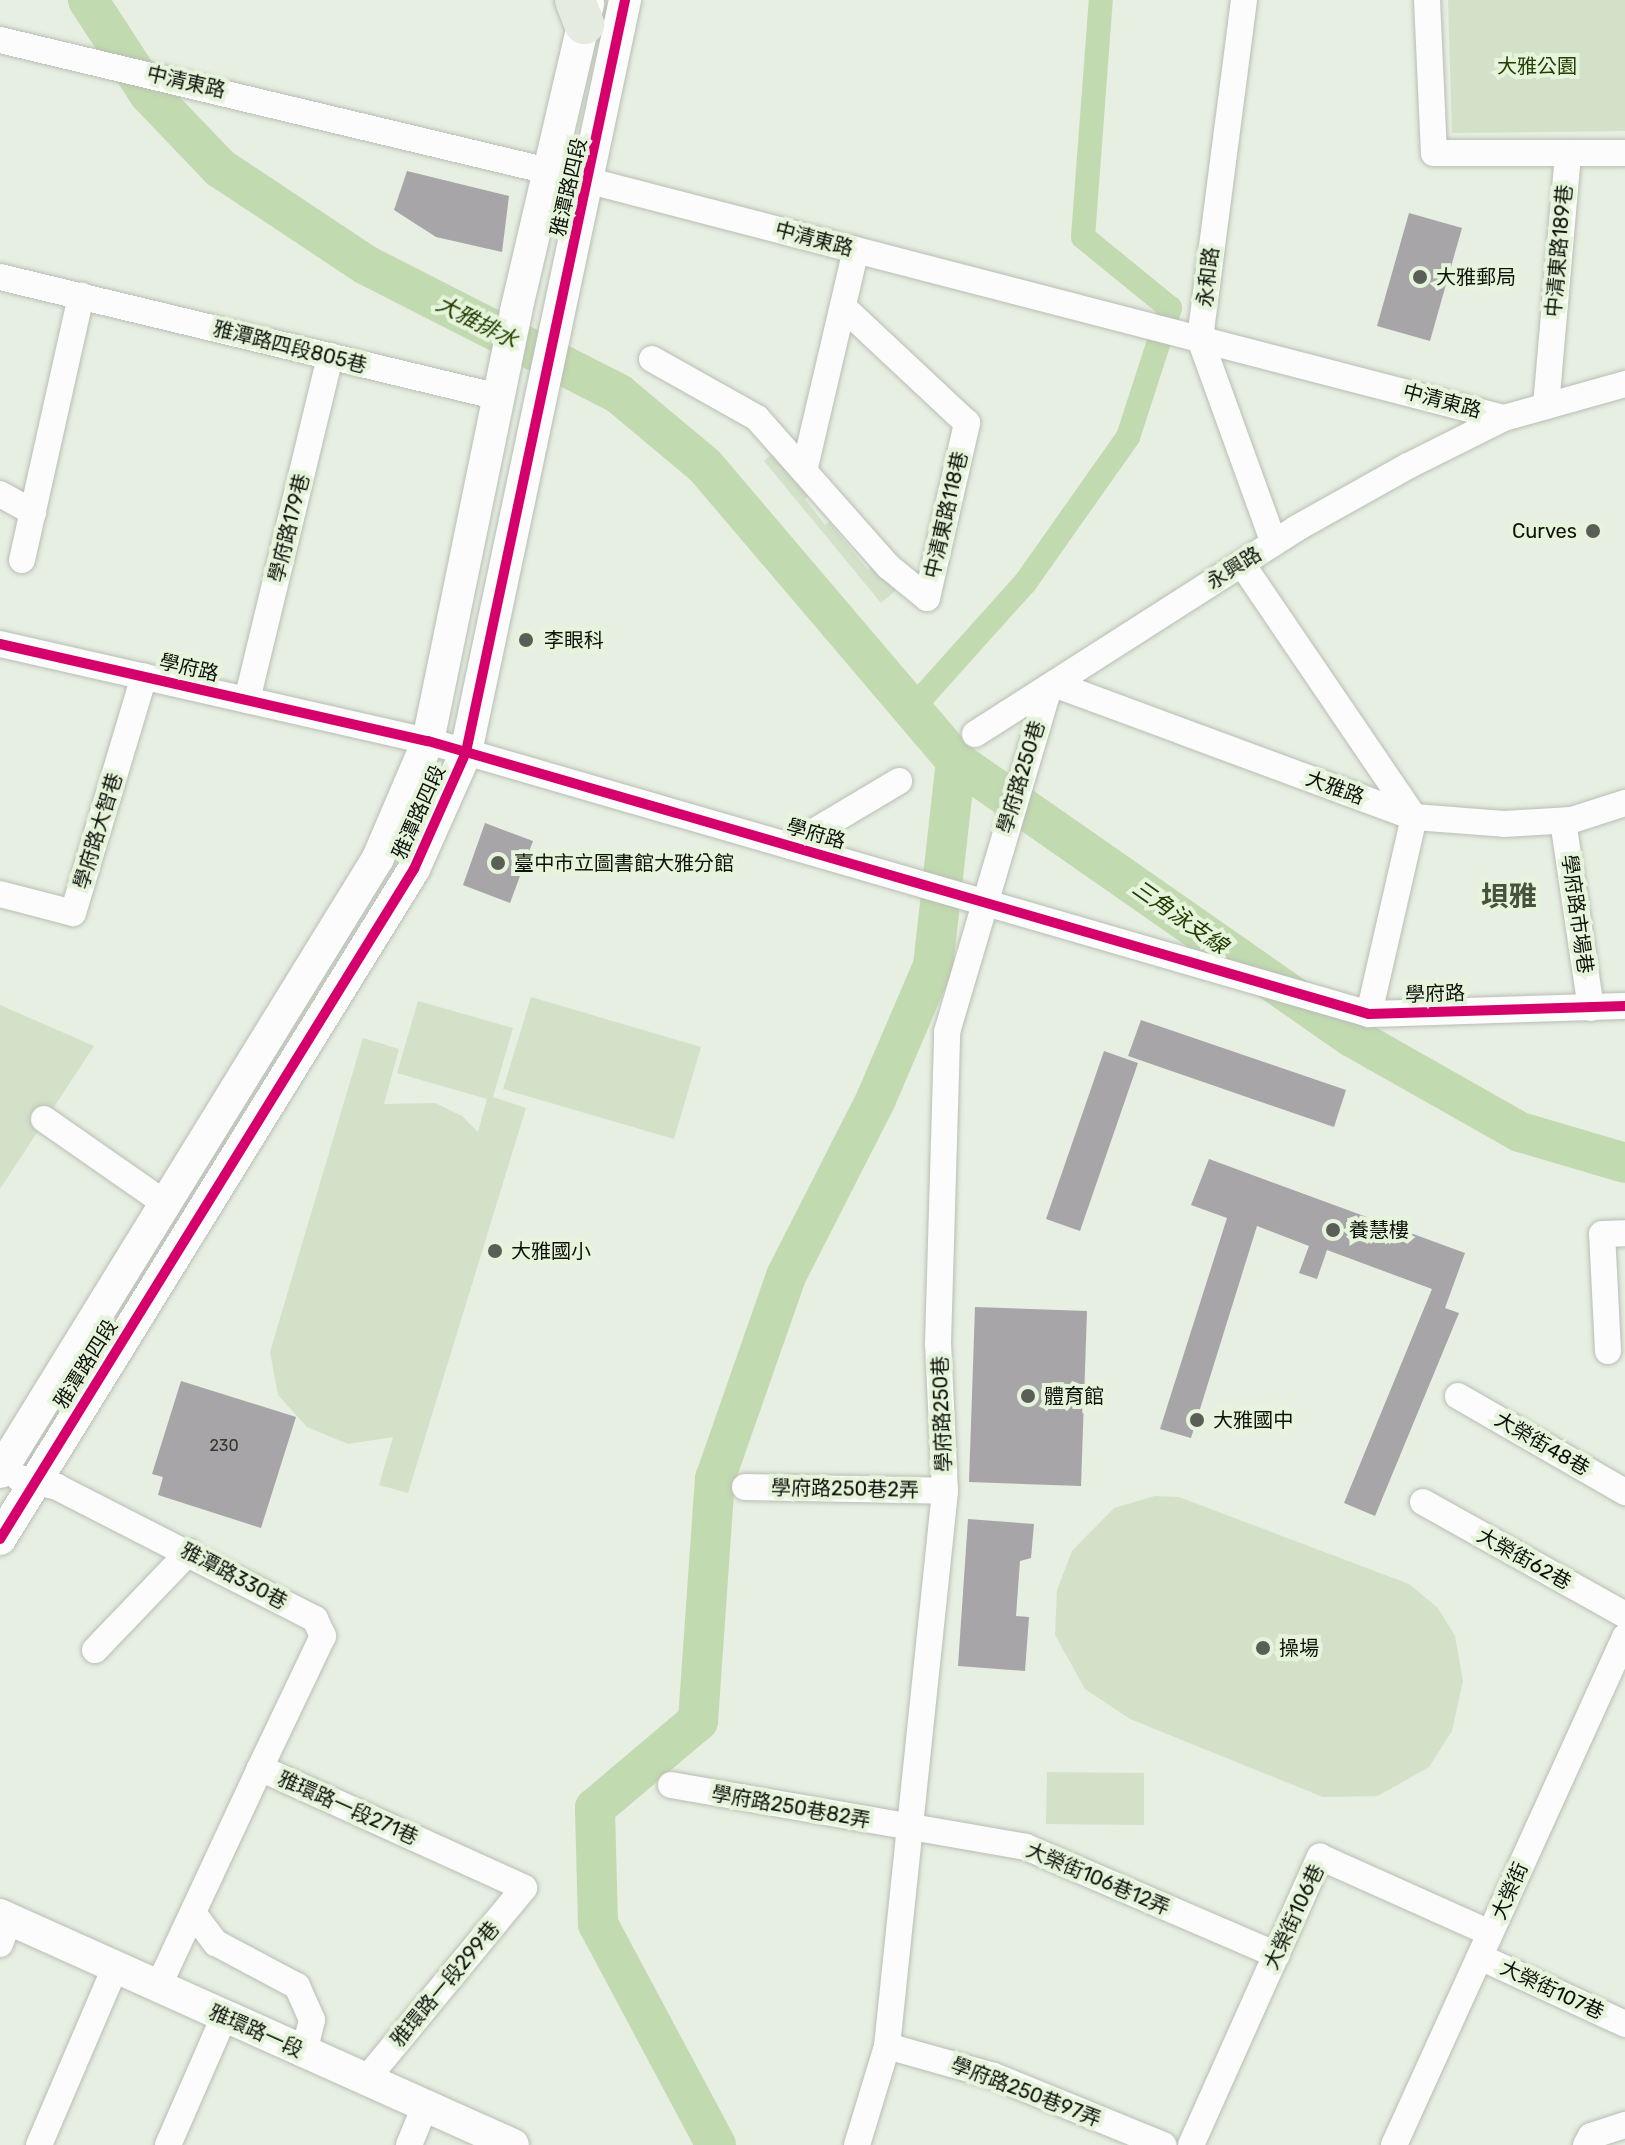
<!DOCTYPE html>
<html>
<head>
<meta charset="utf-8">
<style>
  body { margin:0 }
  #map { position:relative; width:1625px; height:2145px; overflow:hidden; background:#e7eee2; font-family:Rubik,"Noto Sans TC",sans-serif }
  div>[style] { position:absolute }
  .green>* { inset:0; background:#d3e1c9 }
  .canal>* { height:24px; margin:-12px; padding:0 12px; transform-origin:12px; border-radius:12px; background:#c2dab0 }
  .river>* { height:40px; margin:-20px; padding:0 20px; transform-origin:20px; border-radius:20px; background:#c2dab0 }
  .building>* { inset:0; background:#a8a5a8 }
  .roads { filter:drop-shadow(0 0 2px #b8beb3) drop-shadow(0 0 2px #b8beb3) }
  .minor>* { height:26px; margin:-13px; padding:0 13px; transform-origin:13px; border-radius:13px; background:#fbfcfb }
  .tertiary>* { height:32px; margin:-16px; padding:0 16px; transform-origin:16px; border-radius:16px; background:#fbfcfb }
  .primary>* { height:40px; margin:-20px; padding:0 20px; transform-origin:20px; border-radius:20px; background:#e5ebe0 }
  .cycleway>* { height:10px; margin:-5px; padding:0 5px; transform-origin:5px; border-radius:5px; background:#d6006c }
  .dots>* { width:22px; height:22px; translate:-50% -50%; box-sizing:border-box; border:4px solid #e6f4dc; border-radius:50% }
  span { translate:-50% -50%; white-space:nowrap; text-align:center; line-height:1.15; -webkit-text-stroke:8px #e6f4dc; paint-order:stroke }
  .number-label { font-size:16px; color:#343732 }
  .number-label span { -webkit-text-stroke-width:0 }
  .park-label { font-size:20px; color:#233e03 }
  .street-label { font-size:20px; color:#0d120a }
  .poi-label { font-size:20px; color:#0d120a }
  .left { translate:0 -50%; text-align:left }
  .right { translate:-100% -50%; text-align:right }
  .water-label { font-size:22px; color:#213d01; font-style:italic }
  .district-label { font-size:28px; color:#47523e; font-weight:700 }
</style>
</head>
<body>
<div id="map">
  <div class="green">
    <i style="clip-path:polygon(1448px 0,1625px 0,1625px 131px,1452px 133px)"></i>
    <i style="clip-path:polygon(781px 445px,818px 485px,805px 499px,825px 525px,829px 522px,868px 570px,881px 560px,901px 586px,881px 603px,764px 461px)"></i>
    <i style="clip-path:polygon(531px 997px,701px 1047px,674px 1139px,503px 1089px)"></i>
    <i style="clip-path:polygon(418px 1001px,513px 1028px,493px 1097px,526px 1108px,408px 1493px,379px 1485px,393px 1437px,348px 1444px,307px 1427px,278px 1395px,270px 1352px,363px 1038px,399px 1049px,384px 1104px,435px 1103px,462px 1116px,478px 1132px,487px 1099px,397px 1073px)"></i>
    <i style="clip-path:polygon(0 1005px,94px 1046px,0 1189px)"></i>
    <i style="clip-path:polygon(1179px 1497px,1409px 1584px,1438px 1608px,1455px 1636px,1463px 1681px,1452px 1731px,1429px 1767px,1378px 1796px,1323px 1797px,1130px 1719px,1085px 1689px,1055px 1635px,1057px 1590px,1072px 1551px,1114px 1508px,1155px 1496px)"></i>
    <i style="clip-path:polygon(1047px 1772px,1144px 1773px,1144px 1825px,1046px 1824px)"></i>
  </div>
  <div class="canal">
    <i style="left:910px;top:711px;width:172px;rotate:-48.1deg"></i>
    <i style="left:1025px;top:583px;width:179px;rotate:-54.8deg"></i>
    <i style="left:1128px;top:437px;width:136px;rotate:-72deg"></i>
    <i style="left:1170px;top:308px;width:112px;rotate:-140.8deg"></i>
    <i style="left:1083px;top:237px;width:238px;rotate:-85.7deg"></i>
  </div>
  <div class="river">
    <i style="left:88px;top:0;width:112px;rotate:57deg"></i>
    <i style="left:149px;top:94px;width:103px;rotate:46.2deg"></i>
    <i style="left:220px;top:168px;width:175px;rotate:33.6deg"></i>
    <i style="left:366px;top:265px;width:284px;rotate:27deg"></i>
    <i style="left:619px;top:394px;width:112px;rotate:39.9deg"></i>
    <i style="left:705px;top:466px;width:387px;rotate:49.6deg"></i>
    <i style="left:956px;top:761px;width:483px;rotate:34.9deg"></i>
    <i style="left:1352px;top:1037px;width:193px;rotate:29.5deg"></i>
    <i style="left:1520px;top:1132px;width:109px;rotate:16.4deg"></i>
    <i style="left:716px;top:2145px;width:251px;rotate:-118.1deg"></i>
    <i style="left:598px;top:1924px;width:116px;rotate:-91.5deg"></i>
    <i style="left:595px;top:1808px;width:135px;rotate:-40.2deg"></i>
    <i style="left:698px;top:1721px;width:243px;rotate:-86deg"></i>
    <i style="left:715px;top:1479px;width:215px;rotate:-70.7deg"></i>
    <i style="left:786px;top:1276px;width:199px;rotate:-63deg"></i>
    <i style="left:876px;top:1099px;width:145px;rotate:-66.8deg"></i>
    <i style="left:933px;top:966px;width:206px;rotate:-83.6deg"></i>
  </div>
  <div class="building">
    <i style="clip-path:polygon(407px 171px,509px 196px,502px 252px,436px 237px,394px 210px)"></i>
    <i style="clip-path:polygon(1409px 213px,1462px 228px,1430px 341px,1377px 326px)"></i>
    <i style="clip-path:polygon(485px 823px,533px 841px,510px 903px,463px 885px)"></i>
    <i style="clip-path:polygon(1141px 1020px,1346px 1090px,1334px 1127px,1128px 1056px)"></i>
    <i style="clip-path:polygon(1104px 1051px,1138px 1063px,1080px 1231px,1046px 1219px)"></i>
    <i style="clip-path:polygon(1209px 1159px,1465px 1253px,1445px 1308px,1459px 1313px,1375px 1516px,1344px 1503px,1432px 1289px,1327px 1250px,1317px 1279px,1299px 1273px,1309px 1246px,1257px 1226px,1191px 1438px,1160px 1429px,1227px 1218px,1191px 1205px)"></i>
    <i style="clip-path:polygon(975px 1307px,1087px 1311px,1081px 1486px,969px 1482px)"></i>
    <i style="clip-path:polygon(181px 1381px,296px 1417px,261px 1528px,158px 1495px,163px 1477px,152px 1474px)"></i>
    <i style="clip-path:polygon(968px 1519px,1034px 1524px,1031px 1558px,1020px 1561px,1016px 1616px,1029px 1617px,1025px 1671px,958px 1666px)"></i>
  </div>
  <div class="roads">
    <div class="minor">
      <i style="left:1244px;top:0;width:342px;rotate:97.4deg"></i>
      <i style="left:1200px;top:339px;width:217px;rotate:70.1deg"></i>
      <i style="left:1427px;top:0;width:153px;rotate:87.4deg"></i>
      <i style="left:1434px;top:153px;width:191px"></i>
      <i style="left:0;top:40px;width:607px;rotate:13.44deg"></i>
      <i style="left:590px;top:181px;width:944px;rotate:14.54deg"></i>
      <i style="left:0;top:277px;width:513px;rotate:13.52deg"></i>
      <i style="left:652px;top:359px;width:120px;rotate:29.3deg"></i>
      <i style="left:757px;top:418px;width:199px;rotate:48.5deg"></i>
      <i style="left:889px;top:567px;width:49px;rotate:39.2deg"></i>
      <i style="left:927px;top:598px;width:180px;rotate:-77.1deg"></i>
      <i style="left:967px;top:423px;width:170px;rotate:-136.9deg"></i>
      <i style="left:1546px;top:406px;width:254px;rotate:-85deg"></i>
      <i style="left:805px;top:467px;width:223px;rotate:-76.8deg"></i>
      <i style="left:0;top:494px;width:38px;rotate:29deg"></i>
      <i style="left:22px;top:560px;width:271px;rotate:-77.4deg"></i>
      <i style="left:1242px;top:564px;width:306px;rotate:55.8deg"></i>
      <i style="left:1414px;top:817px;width:202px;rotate:102.9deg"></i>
      <i style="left:0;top:644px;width:439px;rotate:12.8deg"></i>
      <i style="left:428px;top:741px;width:980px;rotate:16.18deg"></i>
      <i style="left:1369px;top:1014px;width:256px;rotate:-1.8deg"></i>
      <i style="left:1054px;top:684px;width:384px;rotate:20.3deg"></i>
      <i style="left:1414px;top:817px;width:90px;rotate:4.4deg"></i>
      <i style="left:1504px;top:824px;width:68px;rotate:-3.4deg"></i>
      <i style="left:1572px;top:820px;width:56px;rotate:-17.8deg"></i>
      <i style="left:247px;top:700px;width:354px;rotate:-76.4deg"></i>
      <i style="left:975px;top:734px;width:382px;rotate:-32.6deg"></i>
      <i style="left:1297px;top:528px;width:127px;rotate:-29.2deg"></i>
      <i style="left:1408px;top:466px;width:107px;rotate:-26.6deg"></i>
      <i style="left:1504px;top:418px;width:126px;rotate:-15.7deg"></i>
      <i style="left:1563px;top:821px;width:189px;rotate:81.5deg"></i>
      <i style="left:790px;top:846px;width:127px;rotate:-30.8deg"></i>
      <i style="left:0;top:894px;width:75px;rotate:14.6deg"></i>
      <i style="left:73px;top:913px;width:247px;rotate:-73.3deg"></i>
      <i style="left:44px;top:1119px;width:149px;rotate:34.9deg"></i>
      <i style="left:1608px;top:1351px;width:117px;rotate:-92.9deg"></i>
      <i style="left:1602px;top:1234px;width:23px;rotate:-2deg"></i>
      <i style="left:1458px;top:1396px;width:193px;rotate:29.9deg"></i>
      <i style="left:19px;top:1478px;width:39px;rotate:13deg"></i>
      <i style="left:57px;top:1487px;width:290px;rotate:27.1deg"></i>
      <i style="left:315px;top:1619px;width:19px;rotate:65deg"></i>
      <i style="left:323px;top:1636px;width:146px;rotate:115.5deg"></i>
      <i style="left:745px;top:1487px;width:200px;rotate:1.1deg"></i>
      <i style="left:1423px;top:1502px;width:231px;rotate:29.2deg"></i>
      <i style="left:95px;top:1650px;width:136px;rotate:-46.2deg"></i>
      <i style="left:671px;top:1785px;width:360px;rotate:9.9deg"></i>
      <i style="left:1026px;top:1847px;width:273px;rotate:23.3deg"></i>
      <i style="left:193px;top:1913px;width:38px;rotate:53deg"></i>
      <i style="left:216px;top:1943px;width:92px;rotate:28deg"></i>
      <i style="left:297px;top:1986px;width:37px;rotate:66deg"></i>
      <i style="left:312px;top:2020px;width:33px;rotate:104deg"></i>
      <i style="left:0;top:1944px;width:26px;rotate:-69deg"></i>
      <i style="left:1480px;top:1957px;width:160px;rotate:24.8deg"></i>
      <i style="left:158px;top:1987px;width:242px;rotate:-65deg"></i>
      <i style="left:260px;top:1768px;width:290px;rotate:24.4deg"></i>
      <i style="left:524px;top:1888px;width:249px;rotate:129.5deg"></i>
      <i style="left:887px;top:2046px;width:111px;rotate:15.7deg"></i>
      <i style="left:994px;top:2076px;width:183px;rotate:22.2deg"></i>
      <i style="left:39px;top:2145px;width:193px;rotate:-66.8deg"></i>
      <i style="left:168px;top:2145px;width:140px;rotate:-66.4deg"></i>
      <i style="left:409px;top:2145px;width:42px;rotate:-67.7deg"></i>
      <i style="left:857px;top:2145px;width:103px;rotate:-73.1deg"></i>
      <i style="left:887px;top:2046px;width:558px;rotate:-84.03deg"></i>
      <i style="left:945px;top:1491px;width:148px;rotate:-92.7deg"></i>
      <i style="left:938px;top:1343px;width:311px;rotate:-88.3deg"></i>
      <i style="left:947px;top:1032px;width:357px;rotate:-73.5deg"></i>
      <i style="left:1191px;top:2145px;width:316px;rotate:-65.9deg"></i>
      <i style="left:1320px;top:1857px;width:186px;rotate:24.1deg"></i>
      <i style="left:1394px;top:2145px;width:558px;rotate:-65.55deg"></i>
      <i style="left:1586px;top:2145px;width:10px;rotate:-61deg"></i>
      <i style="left:1591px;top:2136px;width:36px;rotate:-18deg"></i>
    </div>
    <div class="tertiary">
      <i style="left:0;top:1472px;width:721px;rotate:-58.38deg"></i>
      <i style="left:378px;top:858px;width:127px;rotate:-66.9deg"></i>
      <i style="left:428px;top:741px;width:439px;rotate:-78.4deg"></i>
      <i style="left:516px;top:311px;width:316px;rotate:-76.8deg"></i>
      <i style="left:0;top:1539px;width:788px;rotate:-58.29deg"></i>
      <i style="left:414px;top:869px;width:128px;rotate:-66deg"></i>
      <i style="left:466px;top:752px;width:769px;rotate:-78.06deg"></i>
      <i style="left:0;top:1915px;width:562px;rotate:24.15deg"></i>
    </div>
    <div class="primary">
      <i style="left:575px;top:0;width:26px;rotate:69deg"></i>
    </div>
  </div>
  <div class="cycleway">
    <i style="left:0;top:644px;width:439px;rotate:12.8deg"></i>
    <i style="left:428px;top:741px;width:980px;rotate:16.18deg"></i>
    <i style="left:1369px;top:1014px;width:256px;rotate:-1.8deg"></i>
    <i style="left:0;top:1539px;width:788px;rotate:-58.29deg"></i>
    <i style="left:414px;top:869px;width:128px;rotate:-66deg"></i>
    <i style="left:466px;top:752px;width:769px;rotate:-78.06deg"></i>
  </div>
  <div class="dots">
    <i style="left:1420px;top:277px;background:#595f56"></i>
    <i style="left:1593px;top:531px;background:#595f56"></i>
    <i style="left:526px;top:640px;background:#595f56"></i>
    <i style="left:498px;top:863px;background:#595f56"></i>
    <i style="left:1333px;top:1230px;background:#595f56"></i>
    <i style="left:495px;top:1251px;background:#595f56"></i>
    <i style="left:1028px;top:1396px;background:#595f56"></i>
    <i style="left:1197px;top:1420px;background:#595f56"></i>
    <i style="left:1263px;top:1648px;background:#595f56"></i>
  </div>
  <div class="number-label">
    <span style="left:224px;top:1446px">230</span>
  </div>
  <div class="park-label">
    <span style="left:1537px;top:66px">大雅公園</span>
  </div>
  <div class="street-label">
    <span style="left:186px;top:82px;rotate:13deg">中清東路</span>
    <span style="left:569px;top:187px;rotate:-77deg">雅潭路四段</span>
    <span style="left:814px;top:239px;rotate:15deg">中清東路</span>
    <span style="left:1559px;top:251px;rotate:-85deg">中清東路189巷</span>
    <span style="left:1208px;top:277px;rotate:-83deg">永和路</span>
    <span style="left:290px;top:347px;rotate:14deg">雅潭路四段805巷</span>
    <span style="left:1442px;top:401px;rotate:15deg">中清東路</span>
    <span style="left:946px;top:515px;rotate:-77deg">中清東路118巷</span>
    <span style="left:289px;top:528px;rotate:-76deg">學府路179巷</span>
    <span style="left:1234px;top:568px;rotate:-32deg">永興路</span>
    <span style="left:189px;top:668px;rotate:13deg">學府路</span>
    <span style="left:1021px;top:777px;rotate:-73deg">學府路250巷</span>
    <span style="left:1335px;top:788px;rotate:20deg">大雅路</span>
    <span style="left:419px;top:812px;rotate:-66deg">雅潭路四段</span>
    <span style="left:98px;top:831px;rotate:-73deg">學府路大智巷</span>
    <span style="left:816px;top:834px;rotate:16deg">學府路</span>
    <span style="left:1577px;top:914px;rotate:82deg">學府路市場巷</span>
    <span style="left:1435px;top:994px;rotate:-2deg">學府路</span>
    <span style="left:86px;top:1364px;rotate:-58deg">雅潭路四段</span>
    <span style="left:942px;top:1414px;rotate:-92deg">學府路250巷</span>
    <span style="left:1542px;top:1444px;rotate:30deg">大榮街48巷</span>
    <span style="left:845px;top:1489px;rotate:1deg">學府路250巷2弄</span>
    <span style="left:1524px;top:1559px;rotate:29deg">大榮街62巷</span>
    <span style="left:234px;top:1576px;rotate:28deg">雅潭路330巷</span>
    <span style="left:791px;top:1807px;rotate:10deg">學府路250巷82弄</span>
    <span style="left:348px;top:1808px;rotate:24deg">雅環路一段271巷</span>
    <span style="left:1098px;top:1879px;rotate:23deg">大榮街106巷12弄</span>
    <span style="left:1510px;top:1891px;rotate:-66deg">大榮街</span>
    <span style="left:1294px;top:1917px;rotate:-65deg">大榮街106巷</span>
    <span style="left:445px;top:1984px;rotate:-50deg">雅環路一段299巷</span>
    <span style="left:1552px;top:1990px;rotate:25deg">大榮街107巷</span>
    <span style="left:256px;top:2031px;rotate:24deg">雅環路一段</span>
    <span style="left:1026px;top:2092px;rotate:21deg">學府路250巷97弄</span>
  </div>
  <div class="poi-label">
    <span class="left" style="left:1436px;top:277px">大雅郵局</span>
    <span class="right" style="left:1577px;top:531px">Curves</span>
    <span class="left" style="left:544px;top:640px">李眼科</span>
    <span class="left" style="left:514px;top:863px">臺中市立圖書館大雅分館</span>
    <span class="left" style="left:1349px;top:1230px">養慧樓</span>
    <span class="left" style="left:511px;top:1251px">大雅國小</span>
    <span class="left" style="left:1044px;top:1396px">體育館</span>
    <span class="left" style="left:1213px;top:1420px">大雅國中</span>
    <span class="left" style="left:1279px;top:1648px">操場</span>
  </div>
  <div class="water-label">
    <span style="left:477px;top:322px;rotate:27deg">大雅排水</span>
    <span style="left:1180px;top:917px;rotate:35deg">三角泳支線</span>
  </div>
  <div class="district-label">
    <span style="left:1509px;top:897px">垻雅</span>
  </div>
</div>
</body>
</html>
